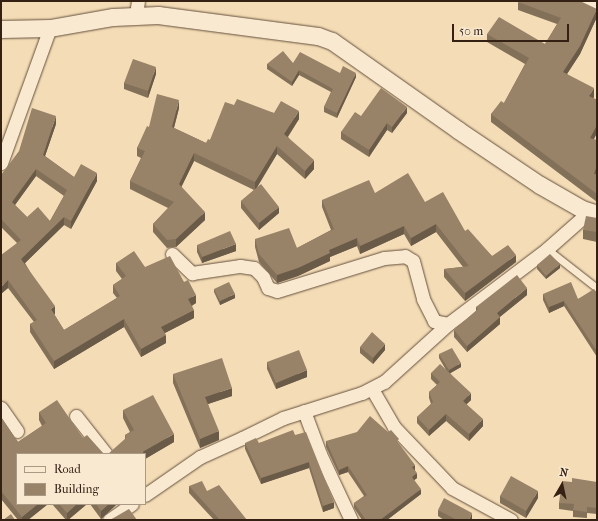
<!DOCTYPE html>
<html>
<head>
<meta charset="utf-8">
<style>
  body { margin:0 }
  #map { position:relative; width:598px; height:521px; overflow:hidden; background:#f4ddb6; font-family:"IM FELL French Canon",serif }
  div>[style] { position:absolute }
  .roads { filter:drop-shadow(0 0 1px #654f3c) drop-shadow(0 0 1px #654f3c) }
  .service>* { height:7px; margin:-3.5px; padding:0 3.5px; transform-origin:3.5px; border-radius:3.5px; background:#f8e9d0 }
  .minor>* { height:13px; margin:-6.5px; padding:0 6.5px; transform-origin:6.5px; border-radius:6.5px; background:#f8e9d0 }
  .tertiary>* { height:17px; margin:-8.5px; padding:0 8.5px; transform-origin:8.5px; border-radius:8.5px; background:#f8e9d0 }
  .wall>* { inset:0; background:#837059 }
  .shaded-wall>* { inset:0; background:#6a5b49 }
  .building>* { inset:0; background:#988268 }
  span { translate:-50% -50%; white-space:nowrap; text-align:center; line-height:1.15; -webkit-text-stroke:3px #f8e9d0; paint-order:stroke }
  .frame { position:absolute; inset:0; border:2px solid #352014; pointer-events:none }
  .legend { position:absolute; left:16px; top:453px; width:130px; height:52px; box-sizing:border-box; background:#f8e9d0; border:1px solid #aa9985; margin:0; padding:5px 7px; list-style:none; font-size:12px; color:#352014 }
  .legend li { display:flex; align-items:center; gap:8px; height:20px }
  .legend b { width:20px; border:1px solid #aa9985 }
  .north { position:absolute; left:542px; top:465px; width:40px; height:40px; -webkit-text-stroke:3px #f8e9d0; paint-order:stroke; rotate:9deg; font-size:11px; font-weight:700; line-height:16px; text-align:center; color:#352014 }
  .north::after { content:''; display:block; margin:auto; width:14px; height:18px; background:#352014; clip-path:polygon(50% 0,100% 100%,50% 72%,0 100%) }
  .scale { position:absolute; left:452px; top:24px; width:117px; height:18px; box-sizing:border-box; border:2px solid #352014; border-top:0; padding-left:5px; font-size:12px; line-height:14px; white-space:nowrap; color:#352014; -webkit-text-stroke:3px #f8e9d0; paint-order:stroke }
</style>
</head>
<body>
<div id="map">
  <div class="roads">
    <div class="service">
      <i style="left:547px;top:249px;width:63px;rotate:38deg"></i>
    </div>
    <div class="minor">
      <i style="left:586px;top:1px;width:12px;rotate:20deg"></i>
      <i style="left:136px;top:15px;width:14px;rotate:-82deg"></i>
      <i style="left:1px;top:163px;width:144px;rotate:-70.1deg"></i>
      <i style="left:172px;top:254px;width:28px;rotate:44deg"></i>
      <i style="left:192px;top:273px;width:49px;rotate:-8.3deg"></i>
      <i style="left:240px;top:266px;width:14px;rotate:8deg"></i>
      <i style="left:254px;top:268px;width:13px;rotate:45deg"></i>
      <i style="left:263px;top:277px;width:12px;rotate:66deg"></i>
      <i style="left:268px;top:288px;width:9px;rotate:18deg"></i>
      <i style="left:277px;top:291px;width:112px;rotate:-17.1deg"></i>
      <i style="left:384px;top:258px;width:21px;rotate:-5deg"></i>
      <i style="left:405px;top:256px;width:9px;rotate:32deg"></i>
      <i style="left:413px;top:261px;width:39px;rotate:75deg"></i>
      <i style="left:423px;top:299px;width:25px;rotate:63deg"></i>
      <i style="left:434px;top:321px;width:14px;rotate:12deg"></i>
      <i style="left:372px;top:389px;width:44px;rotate:59.9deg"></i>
      <i style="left:394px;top:427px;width:84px;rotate:46.4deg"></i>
      <i style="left:452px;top:488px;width:67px;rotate:28.5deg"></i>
      <i style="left:1px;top:408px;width:28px;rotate:55deg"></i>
      <i style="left:304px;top:411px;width:46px;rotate:69.6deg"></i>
      <i style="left:320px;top:454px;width:73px;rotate:64.8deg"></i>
      <i style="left:76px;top:416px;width:48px;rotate:51.7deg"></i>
      <i style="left:145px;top:495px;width:67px;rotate:-34.6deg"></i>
      <i style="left:200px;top:457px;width:46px;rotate:-24.3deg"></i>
      <i style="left:242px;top:438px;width:46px;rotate:-26deg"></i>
      <i style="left:283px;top:418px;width:83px;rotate:-17.6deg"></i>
      <i style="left:362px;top:393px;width:25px;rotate:-27deg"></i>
      <i style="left:384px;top:382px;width:86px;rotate:-42.2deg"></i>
      <i style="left:448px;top:324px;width:124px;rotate:-37.1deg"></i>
      <i style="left:547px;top:249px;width:56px;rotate:-41.4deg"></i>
      <i style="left:109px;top:520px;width:28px;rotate:-35deg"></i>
    </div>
    <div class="tertiary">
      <i style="left:1px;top:29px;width:49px;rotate:-1.2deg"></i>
      <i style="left:50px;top:28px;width:64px;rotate:-9.9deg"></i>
      <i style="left:113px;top:17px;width:45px;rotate:-2.5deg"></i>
      <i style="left:158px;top:15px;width:161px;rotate:7.5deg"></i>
      <i style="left:318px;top:36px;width:15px;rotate:20deg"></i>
      <i style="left:332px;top:41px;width:154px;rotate:35.2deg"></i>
      <i style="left:458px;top:130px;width:99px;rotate:33.9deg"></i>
      <i style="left:540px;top:185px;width:48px;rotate:29.7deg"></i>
      <i style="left:582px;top:209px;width:16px;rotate:18deg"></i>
    </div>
  </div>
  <div class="wall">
    <i style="clip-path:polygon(518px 2px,597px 17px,580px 54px,567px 74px,594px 97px,593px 98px,597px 100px,597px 133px,594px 139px,596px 174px,597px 174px,597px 202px,491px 122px,491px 114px,504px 103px,525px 64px,487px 42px,487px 34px,545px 44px,557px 24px,518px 10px)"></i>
    <i style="clip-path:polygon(293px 63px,356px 77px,337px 118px,324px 112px,324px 107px,331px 92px,299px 75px,292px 86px,267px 69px,267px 64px)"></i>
    <i style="clip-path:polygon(156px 74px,148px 98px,124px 89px,124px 83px)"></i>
    <i style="clip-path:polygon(234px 105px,274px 113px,299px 119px,288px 137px,314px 169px,305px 179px,277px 154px,256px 188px,279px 213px,259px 230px,241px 208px,241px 201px,254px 190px,194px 161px,181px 187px,205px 220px,176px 247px,167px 248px,153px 232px,153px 224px,168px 208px,130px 189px,130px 181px,141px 158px,137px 156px,137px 148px,149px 127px,179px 108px,174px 128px,206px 143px,210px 140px)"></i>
    <i style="clip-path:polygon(407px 113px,392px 133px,387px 130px,369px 157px,341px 139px,341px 132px,361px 116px)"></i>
    <i style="clip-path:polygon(evenodd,56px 124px,45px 156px,74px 177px,97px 181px,71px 229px,64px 225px,25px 263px,54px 314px,64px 330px,117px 298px,113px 293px,113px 285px,122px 279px,116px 271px,116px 263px,145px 267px,184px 282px,196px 303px,192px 306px,194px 318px,165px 333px,166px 343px,141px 357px,124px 327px,54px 369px,30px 332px,30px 324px,34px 322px,8px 288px,1px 294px,17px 243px,1px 227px,1px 175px,56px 124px,36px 176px,64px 196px,50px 221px,27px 217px,15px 205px,36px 176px)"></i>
    <i style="clip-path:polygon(375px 193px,425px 202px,465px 231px,492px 256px,516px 262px,465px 301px,444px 277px,444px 269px,463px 267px,436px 232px,411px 246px,404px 234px,360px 254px,357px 246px,330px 257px,330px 261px,298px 276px,277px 283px,259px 262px,255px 247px,255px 239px,297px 248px,331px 230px,322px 207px,322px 200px)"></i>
    <i style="clip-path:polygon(597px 218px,597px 242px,583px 239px,583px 230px)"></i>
    <i style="clip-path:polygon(197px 245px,236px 251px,202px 263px,197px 252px)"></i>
    <i style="clip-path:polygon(537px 265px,560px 268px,546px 279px,537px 269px)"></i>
    <i style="clip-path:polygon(214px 289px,235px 298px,220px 305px,214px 292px)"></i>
    <i style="clip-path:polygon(597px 293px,597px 357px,564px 306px,549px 313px,543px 300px,543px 294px,578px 299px)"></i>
    <i style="clip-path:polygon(527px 295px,500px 317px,500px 324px,467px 352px,454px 337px,454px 330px,476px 311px,476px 307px)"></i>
    <i style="clip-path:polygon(360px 347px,385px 350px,373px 364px,360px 353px)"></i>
    <i style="clip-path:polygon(439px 354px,461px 367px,450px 373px,471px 400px,466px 404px,483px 426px,469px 441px,446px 421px,429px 436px,417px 423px,417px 417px,431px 404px,429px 398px,429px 392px,437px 385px,431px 379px,431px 373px,446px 370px,439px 358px)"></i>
    <i style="clip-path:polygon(267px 362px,307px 377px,276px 389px,267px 369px)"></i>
    <i style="clip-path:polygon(173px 374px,232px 396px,208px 404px,219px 440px,200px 448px,173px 383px)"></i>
    <i style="clip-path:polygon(123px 410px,174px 442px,145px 459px,145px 454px,125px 439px,125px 435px,130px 432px,123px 418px)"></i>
    <i style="clip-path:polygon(39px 412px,83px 438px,104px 454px,17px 454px,48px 504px,28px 520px,18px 520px,1px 499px,1px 417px,18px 442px,42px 426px,39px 420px)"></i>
    <i style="clip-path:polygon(295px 435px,334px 508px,323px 512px,309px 468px,261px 484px,245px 449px,245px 443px,259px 443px)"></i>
    <i style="clip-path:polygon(326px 441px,399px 444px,415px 470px,417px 478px,414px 480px,421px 494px,387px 520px,362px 520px,354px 508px,354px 503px,364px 496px,348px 472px,339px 475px,326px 447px)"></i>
    <i style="clip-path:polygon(572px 482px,597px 482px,597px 514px,587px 513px,587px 518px,573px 517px,573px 511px,559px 509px,559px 503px)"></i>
    <i style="clip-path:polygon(189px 486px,207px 491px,247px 520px,214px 520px,189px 493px)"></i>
    <i style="clip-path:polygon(500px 496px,538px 498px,526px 518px,500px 503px)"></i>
    <i style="clip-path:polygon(52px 504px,87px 504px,68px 520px,66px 520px)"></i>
    <i style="clip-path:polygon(90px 504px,117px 504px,101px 519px)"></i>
    <i style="clip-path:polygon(438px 510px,472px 520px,444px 520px,438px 516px)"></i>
  </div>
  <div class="shaded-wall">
    <i style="clip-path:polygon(597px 9px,597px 17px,580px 54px,563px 80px,563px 72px)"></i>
    <i style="clip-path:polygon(156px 67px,156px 74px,148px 98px,148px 91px)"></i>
    <i style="clip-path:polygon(299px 70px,299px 75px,292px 86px,292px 82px)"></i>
    <i style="clip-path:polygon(356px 73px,356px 77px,337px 118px,337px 113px)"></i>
    <i style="clip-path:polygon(594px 88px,594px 97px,589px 104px,589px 96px)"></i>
    <i style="clip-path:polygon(179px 100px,179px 108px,172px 135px,172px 127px)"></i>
    <i style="clip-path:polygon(407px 107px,407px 113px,392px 133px,392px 127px)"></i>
    <i style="clip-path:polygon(299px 111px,299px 119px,284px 142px,284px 134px)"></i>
    <i style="clip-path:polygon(56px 116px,56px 124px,43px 162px,43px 155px)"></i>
    <i style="clip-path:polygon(387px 123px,387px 130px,369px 157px,369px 150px)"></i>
    <i style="clip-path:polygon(597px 125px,597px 133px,590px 146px,590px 138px)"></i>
    <i style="clip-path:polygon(277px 146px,277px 154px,255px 191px,255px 182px)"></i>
    <i style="clip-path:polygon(194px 153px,194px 161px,179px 192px,179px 184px)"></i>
    <i style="clip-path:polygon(314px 160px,314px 169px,305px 179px,305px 171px)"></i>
    <i style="clip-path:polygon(597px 164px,597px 172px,594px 182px,594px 174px)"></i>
    <i style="clip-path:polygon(36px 169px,36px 176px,12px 209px,12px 202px)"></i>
    <i style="clip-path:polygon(97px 173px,97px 181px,71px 229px,71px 221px)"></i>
    <i style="clip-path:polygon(279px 207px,279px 213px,259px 230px,259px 223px)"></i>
    <i style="clip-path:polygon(205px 212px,205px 220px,176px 247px,176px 239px)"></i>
    <i style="clip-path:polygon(64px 217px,64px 225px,21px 267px,21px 259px)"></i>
    <i style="clip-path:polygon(436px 224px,436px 232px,411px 246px,411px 238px)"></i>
    <i style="clip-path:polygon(404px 226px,404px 234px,360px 254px,360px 246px)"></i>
    <i style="clip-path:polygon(357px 238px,357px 246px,330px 257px,330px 261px,298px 276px,277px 283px,277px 275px,329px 250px)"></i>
    <i style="clip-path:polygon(236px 244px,236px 251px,202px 263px,202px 257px)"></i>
    <i style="clip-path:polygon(516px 255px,516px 262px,465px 301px,465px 293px)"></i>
    <i style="clip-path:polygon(560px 264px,560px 268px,546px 279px,546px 276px)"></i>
    <i style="clip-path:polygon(8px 280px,8px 288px,1px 294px,1px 287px)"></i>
    <i style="clip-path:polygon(527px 288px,527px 295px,497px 319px,497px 313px)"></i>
    <i style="clip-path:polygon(235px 294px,235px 298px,220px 305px,220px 301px)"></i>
    <i style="clip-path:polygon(196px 295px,196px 303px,188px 307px,188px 299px)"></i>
    <i style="clip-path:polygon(564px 301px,564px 306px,549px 313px,549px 307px)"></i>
    <i style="clip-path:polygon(55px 306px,55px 314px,51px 317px,51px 309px)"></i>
    <i style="clip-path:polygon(194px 310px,194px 318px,161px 335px,161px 327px)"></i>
    <i style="clip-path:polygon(500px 317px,500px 324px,467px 352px,467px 346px)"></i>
    <i style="clip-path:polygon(124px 319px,124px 327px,54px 369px,54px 361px)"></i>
    <i style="clip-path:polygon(166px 335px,166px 343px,141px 357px,141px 349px)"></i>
    <i style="clip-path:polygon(385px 344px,385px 350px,373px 364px,373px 358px)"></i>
    <i style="clip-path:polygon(461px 363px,461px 367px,449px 374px,449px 370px)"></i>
    <i style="clip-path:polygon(307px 370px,307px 377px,276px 389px,276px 383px)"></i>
    <i style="clip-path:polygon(232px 388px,232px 396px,205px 405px,205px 397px)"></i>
    <i style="clip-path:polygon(471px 393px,471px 400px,463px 408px,463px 401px)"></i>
    <i style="clip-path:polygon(446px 414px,446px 421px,429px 436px,429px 430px)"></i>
    <i style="clip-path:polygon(483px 419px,483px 426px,469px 441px,469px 434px)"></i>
    <i style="clip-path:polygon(219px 431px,219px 440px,200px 448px,200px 439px)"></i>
    <i style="clip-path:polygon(174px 434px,174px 442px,145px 459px,145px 454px,141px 454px,144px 451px)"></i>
    <i style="clip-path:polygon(309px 462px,309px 468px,261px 484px,261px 478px)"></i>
    <i style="clip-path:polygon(415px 465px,415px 470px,412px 472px,412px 467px)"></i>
    <i style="clip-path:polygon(348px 466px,348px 472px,339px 475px,339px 470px)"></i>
    <i style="clip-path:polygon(417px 473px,417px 478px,412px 482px,412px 477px)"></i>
    <i style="clip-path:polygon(421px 489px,421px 494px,387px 520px,380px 520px)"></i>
    <i style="clip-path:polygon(538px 491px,538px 498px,526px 518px,526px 511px)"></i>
    <i style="clip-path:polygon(334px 502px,334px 508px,323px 512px,323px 506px)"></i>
    <i style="clip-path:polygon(38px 504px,48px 504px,28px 520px,22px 520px,22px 517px)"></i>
    <i style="clip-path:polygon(77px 504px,87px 504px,68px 520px,67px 520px,67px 513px)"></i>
    <i style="clip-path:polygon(109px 504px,117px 504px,101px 519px,101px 511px)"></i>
    <i style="clip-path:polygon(472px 513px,472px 520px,469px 520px)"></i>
  </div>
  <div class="building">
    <i style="clip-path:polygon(518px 1px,580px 1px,597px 9px,580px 46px,563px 72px,594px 88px,589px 96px,597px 100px,597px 125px,590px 138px,597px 140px,597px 164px,594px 174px,597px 174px,597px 194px,491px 114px,501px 101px,504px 103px,529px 58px,487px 34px,499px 17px,545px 44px,561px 18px,518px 2px)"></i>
    <i style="clip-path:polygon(283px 51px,293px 63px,300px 52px,340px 73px,343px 66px,356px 73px,337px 113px,324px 107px,333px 89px,299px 70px,292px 82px,267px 64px)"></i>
    <i style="clip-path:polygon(133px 59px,156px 67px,148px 91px,124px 83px)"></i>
    <i style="clip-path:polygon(381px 88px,407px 107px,392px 127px,387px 123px,369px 150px,341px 132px,355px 112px,361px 116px)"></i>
    <i style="clip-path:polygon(157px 94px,179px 100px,172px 127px,206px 143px,208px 139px,210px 140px,225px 102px,234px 105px,237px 99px,274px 113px,281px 101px,299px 111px,284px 134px,314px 160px,305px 171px,277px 146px,255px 182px,194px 153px,179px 184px,205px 212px,176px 239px,167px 240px,153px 224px,174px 202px,130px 181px,145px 151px,137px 148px,147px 126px,149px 127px)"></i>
    <i style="clip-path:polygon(evenodd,32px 108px,56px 116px,43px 155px,74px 177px,81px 164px,97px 173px,71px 221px,64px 217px,21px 259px,55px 306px,51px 309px,64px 330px,120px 296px,113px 285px,126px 276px,116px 263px,134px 251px,145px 267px,170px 256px,184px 282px,188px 280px,196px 295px,188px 299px,194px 310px,161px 327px,166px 335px,141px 349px,124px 319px,54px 361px,30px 324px,37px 320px,8px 280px,1px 287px,1px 255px,21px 240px,1px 219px,1px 175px,19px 151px,32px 108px,36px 169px,67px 190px,50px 221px,38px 207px,27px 217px,12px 202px,36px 169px)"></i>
    <i style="clip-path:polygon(408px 173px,425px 202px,443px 192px,465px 231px,468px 229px,492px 256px,508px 245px,516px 255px,465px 293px,444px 269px,469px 266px,436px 224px,411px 238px,404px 226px,360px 246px,357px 238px,329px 250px,330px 253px,298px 268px,277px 275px,259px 254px,255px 239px,289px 228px,297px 248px,334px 229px,322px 200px,369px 180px,375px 193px)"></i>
    <i style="clip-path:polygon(261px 184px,279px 207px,259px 223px,241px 201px)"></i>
    <i style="clip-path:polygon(586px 216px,597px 218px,597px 232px,583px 230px)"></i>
    <i style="clip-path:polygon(230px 231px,236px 244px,202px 257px,197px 245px)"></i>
    <i style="clip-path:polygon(550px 254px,560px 264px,546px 276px,537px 265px)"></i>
    <i style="clip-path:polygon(517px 275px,527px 288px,497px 313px,500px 317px,467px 346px,454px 330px,478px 309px,476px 307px)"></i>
    <i style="clip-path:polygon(229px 282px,235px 294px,220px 301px,214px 289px)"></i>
    <i style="clip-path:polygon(571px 282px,578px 299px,594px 289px,597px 293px,597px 351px,564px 301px,549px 307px,543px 294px)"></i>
    <i style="clip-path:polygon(372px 332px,385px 344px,373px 358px,360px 347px)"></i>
    <i style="clip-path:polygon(452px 348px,461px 363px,449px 370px,439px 354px)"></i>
    <i style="clip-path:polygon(299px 350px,307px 370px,276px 383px,267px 362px)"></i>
    <i style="clip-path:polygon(222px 358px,232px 388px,205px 397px,219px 431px,200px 439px,173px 374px)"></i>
    <i style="clip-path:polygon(440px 364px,471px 393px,463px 401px,483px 419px,469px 434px,446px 414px,429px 430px,417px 417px,433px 402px,429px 392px,440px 382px,431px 373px)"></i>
    <i style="clip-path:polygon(153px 395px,174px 434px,144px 451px,141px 454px,108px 454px,126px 438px,125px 435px,134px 430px,123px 410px)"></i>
    <i style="clip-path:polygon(57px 400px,83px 438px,87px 435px,104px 454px,17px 454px,17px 504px,38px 504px,22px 517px,1px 491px,1px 417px,18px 442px,46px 423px,39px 412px)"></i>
    <i style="clip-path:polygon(370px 416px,388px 432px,391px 430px,399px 439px,397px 441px,415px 465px,412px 467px,417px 473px,412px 477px,421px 489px,380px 520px,366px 520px,354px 503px,367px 495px,348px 466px,339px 470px,326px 441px,357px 432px)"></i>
    <i style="clip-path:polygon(293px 430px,295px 435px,306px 432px,334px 502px,323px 506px,309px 462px,261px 478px,245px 443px,256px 438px,259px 443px)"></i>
    <i style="clip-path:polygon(511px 476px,538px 491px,526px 511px,500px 496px)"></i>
    <i style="clip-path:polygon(572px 478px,597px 482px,597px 508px,587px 507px,587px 512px,573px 510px,574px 504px,559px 503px,562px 481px,572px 482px)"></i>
    <i style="clip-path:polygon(202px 481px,207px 491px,219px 485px,247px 520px,220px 520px,189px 486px)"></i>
    <i style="clip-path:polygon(444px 498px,472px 513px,469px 520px,457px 520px,438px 510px)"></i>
    <i style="clip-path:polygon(59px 504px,77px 504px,67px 513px)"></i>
    <i style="clip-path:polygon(96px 504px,109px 504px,101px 511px)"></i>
    <i style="clip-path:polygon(129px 509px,137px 520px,110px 520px)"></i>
    <i style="clip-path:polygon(11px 514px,15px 520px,3px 520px)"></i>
  </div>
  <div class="frame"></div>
  <ul class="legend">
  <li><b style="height:5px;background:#f8e9d0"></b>Road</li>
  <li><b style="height:11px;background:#988268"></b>Building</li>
  </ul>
  <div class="north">N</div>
  <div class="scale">50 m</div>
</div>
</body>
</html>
